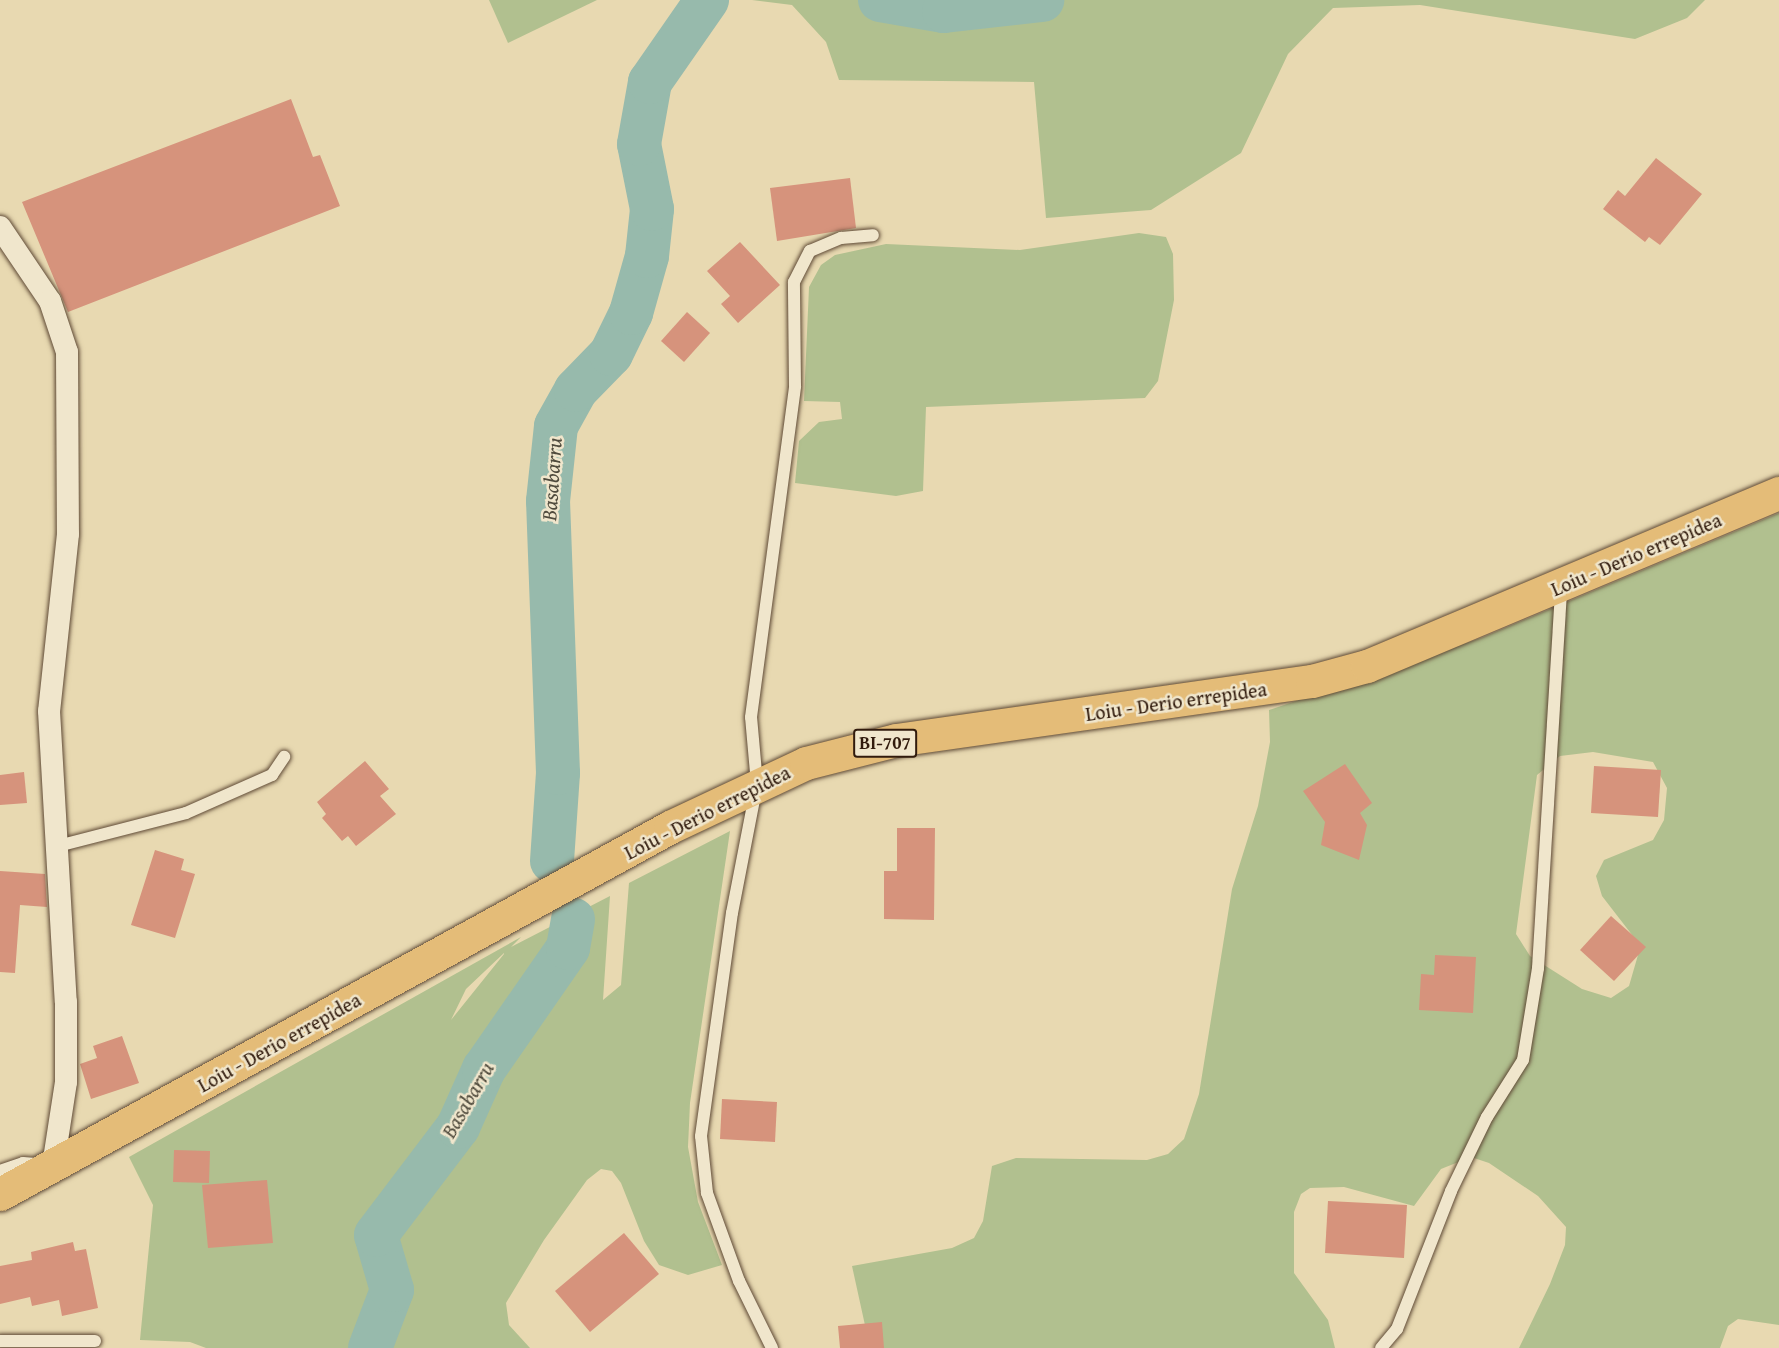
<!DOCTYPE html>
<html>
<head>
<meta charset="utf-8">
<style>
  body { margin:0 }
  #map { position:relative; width:1779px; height:1348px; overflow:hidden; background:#e8d9b1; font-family:"Gentium Book Plus",serif }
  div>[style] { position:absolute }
  .green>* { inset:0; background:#b1c08f }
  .river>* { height:44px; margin:-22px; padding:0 22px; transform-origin:22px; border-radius:22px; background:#97baac }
  .building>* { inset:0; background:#d6937c }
  .roads { filter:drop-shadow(0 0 2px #5f4a36) drop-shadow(0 0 2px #5f4a36) }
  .service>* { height:12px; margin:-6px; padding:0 6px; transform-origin:6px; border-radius:6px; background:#f0e6cc }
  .minor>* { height:22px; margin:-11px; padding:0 11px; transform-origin:11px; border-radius:11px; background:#f0e6cc }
  .primary>* { height:33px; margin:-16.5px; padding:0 16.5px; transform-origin:16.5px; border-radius:16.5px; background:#e4bc78 }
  span { translate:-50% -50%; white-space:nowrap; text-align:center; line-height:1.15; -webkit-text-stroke:5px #f0e6cc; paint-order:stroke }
  .shield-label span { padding:2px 4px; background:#f0e6cc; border:2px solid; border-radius:4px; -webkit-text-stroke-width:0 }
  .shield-label { font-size:18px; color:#311b0d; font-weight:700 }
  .street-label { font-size:20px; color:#311b0d }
  .water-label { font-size:21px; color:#504b3d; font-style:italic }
</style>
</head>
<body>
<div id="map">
  <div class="green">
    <i style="clip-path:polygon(489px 0,597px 0,508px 43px)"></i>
    <i style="clip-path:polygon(752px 0,1705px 0,1687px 18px,1635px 39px,1420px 5px,1333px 8px,1288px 54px,1241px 153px,1151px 210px,1046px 218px,1034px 82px,839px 80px,826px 42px,792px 5px)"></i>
    <i style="clip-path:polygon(1139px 233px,1166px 237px,1173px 254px,1174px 300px,1158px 381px,1145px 398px,926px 407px,923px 491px,896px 496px,795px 483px,799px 441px,819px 422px,842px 419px,840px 402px,804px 401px,809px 287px,821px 265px,835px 255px,886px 244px,1020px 250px)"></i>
    <i style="clip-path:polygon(evenodd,1779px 513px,1779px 1325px,1738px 1319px,1728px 1326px,1720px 1348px,1519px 1348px,1550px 1284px,1565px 1245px,1566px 1227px,1538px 1196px,1489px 1163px,1471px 1157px,1441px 1169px,1414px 1206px,1344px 1187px,1310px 1188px,1301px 1194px,1294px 1212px,1294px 1273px,1328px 1320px,1335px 1348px,870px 1348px,852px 1266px,952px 1248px,974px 1238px,983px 1221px,992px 1166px,1016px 1158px,1147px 1160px,1168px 1154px,1184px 1139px,1199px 1094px,1232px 889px,1258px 806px,1270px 742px,1269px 710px,1481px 638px,1779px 513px,1593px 752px,1653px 762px,1667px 788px,1664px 820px,1653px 840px,1604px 860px,1596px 876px,1602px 896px,1636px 940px,1638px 955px,1629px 986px,1611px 998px,1582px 989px,1530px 956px,1516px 934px,1537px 775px,1560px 756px,1593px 752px)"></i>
    <i style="clip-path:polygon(evenodd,730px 831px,690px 1103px,688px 1147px,698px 1202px,722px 1265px,688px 1275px,659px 1265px,644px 1241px,621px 1183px,612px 1171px,601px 1169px,587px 1180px,544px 1240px,506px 1303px,509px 1325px,530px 1348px,206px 1348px,190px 1342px,140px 1340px,153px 1205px,129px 1157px,521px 937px,511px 947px,610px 896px,603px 1000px,621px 985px,629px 883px,730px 831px,504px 953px,504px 954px,451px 1020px,466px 989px,504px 953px)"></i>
  </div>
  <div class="river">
    <i style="left:880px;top:0;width:65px;rotate:9.8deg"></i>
    <i style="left:944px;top:11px;width:99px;rotate:-6.4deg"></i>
    <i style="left:552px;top:861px;width:88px;rotate:-86.1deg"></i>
    <i style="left:558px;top:773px;width:272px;rotate:-92.1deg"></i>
    <i style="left:548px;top:501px;width:75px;rotate:-83.9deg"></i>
    <i style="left:556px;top:426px;width:41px;rotate:-60.9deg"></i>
    <i style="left:576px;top:390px;width:50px;rotate:-45.8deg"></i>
    <i style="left:611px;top:354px;width:46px;rotate:-64deg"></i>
    <i style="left:631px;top:313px;width:59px;rotate:-74.3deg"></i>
    <i style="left:647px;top:256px;width:47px;rotate:-83.9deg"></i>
    <i style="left:652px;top:209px;width:66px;rotate:-101.3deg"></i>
    <i style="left:639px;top:144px;width:63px;rotate:-79.9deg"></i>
    <i style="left:650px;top:82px;width:100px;rotate:-55.2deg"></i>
    <i style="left:370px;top:1348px;width:62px;rotate:-69.2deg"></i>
    <i style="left:392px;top:1290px;width:57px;rotate:-106.2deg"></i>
    <i style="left:376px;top:1235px;width:136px;rotate:-52.8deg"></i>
    <i style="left:458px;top:1127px;width:64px;rotate:-65.9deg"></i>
    <i style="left:484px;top:1069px;width:147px;rotate:-55.2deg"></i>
    <i style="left:568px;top:948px;width:29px;rotate:-80deg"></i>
  </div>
  <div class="building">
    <i style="clip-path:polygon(291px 99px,313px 157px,320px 155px,340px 206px,68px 312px,22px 202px)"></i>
    <i style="clip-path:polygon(1656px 158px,1702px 194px,1660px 245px,1649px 237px,1645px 242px,1603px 209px,1618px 190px,1625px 196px)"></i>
    <i style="clip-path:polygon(850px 178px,856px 228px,777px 241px,770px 188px)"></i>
    <i style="clip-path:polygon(740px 242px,780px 285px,738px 323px,721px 304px,730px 296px,707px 271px)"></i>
    <i style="clip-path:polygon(687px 312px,710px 333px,684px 362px,661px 341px)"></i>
    <i style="clip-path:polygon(365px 761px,389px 789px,380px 796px,396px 814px,356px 846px,348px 836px,342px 841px,322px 818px,326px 814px,317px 802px)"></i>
    <i style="clip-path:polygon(1345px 764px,1372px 803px,1360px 813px,1367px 825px,1359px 860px,1321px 845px,1325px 822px,1303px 791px)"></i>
    <i style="clip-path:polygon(1594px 766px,1661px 770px,1658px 817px,1591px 813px)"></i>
    <i style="clip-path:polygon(24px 772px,27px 803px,0 805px,0 775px)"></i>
    <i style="clip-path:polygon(897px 828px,935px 828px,934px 920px,884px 919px,884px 871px,897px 871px)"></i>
    <i style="clip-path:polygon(155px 850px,184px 859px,181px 870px,195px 874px,175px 938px,131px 925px)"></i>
    <i style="clip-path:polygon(0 871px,45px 874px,47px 907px,20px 905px,15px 973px,0 972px)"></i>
    <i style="clip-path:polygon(1611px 916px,1646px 947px,1614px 981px,1580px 950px)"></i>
    <i style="clip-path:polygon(1435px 955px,1476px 957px,1473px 1013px,1419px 1010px,1421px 974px,1434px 975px)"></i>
    <i style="clip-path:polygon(122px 1036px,139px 1083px,91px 1099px,80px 1064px,97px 1058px,93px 1046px)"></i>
    <i style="clip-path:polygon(722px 1099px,777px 1102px,775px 1142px,720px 1139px)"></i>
    <i style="clip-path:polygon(174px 1150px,210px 1151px,209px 1183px,173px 1182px)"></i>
    <i style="clip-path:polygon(267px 1180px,273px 1243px,208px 1248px,202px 1185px)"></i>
    <i style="clip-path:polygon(1328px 1201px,1407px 1205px,1404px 1258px,1325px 1253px)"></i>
    <i style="clip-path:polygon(624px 1233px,659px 1274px,590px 1332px,555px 1291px)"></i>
    <i style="clip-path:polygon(73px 1242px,75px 1251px,86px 1249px,98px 1308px,62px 1316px,59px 1300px,32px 1306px,30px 1297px,0 1304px,0 1266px,32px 1260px,31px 1252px)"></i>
    <i style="clip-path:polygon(882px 1322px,884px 1348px,840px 1348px,838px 1326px)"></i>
  </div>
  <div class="roads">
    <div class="service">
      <i style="left:54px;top:847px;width:136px;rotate:-14.4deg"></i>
      <i style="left:186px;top:813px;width:94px;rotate:-23.8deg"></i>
      <i style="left:272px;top:775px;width:22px;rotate:-56deg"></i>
      <i style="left:0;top:1171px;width:24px;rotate:-19deg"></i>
      <i style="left:23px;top:1163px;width:13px;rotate:4deg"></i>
      <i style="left:0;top:1341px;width:95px"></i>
      <i style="left:772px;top:1348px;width:75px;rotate:-116.2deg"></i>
      <i style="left:739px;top:1281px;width:94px;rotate:-110deg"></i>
      <i style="left:707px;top:1193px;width:57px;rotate:-96deg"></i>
      <i style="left:701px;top:1136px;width:225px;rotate:-82.1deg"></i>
      <i style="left:732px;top:913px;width:131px;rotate:-79deg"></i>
      <i style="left:757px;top:784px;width:67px;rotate:-95.1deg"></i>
      <i style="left:751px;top:717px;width:334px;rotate:-82.4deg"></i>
      <i style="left:795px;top:386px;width:104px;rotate:-90.6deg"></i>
      <i style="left:794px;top:282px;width:35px;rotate:-63deg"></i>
      <i style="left:810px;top:251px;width:34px;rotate:-23deg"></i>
      <i style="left:841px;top:238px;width:32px;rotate:-5deg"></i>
      <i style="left:1381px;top:1348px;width:25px;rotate:-50deg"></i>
      <i style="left:1397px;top:1329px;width:148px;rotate:-68.6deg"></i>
      <i style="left:1451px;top:1191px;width:82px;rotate:-64.1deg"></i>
      <i style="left:1487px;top:1117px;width:67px;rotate:-57.7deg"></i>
      <i style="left:1523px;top:1060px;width:93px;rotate:-80.7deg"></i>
      <i style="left:1538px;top:968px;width:381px;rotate:-86.5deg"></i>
    </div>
    <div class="minor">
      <i style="left:0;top:227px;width:89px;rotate:56deg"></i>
      <i style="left:50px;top:301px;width:54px;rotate:71.6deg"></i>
      <i style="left:67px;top:352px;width:182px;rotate:89.7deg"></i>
      <i style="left:68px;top:534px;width:178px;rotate:96.1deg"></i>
      <i style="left:49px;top:711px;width:291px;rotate:86.7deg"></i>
      <i style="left:66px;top:1002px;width:80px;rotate:90deg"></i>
      <i style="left:66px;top:1082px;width:85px;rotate:98.8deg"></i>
    </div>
    <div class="primary">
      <i style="left:0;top:1194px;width:764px;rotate:-28.71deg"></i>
      <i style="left:670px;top:827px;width:150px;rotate:-25.2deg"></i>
      <i style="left:806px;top:763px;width:93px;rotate:-14.3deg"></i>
      <i style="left:896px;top:740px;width:420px;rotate:-8.1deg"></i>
      <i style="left:1312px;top:681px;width:57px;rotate:-15.3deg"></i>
      <i style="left:1367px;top:666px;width:447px;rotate:-22.8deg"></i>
    </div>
  </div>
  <div class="shield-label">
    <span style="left:885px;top:743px">BI-707</span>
  </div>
  <div class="street-label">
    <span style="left:1636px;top:554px;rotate:-23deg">Loiu - Derio errepidea</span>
    <span style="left:1176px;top:701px;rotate:-8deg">Loiu - Derio errepidea</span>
    <span style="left:707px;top:812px;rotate:-27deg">Loiu - Derio errepidea</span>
    <span style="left:279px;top:1042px;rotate:-29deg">Loiu - Derio errepidea</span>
  </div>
  <div class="water-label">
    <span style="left:552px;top:479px;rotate:-86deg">Basabarru</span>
    <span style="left:468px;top:1100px;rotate:-60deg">Basabarru</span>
  </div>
</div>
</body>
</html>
